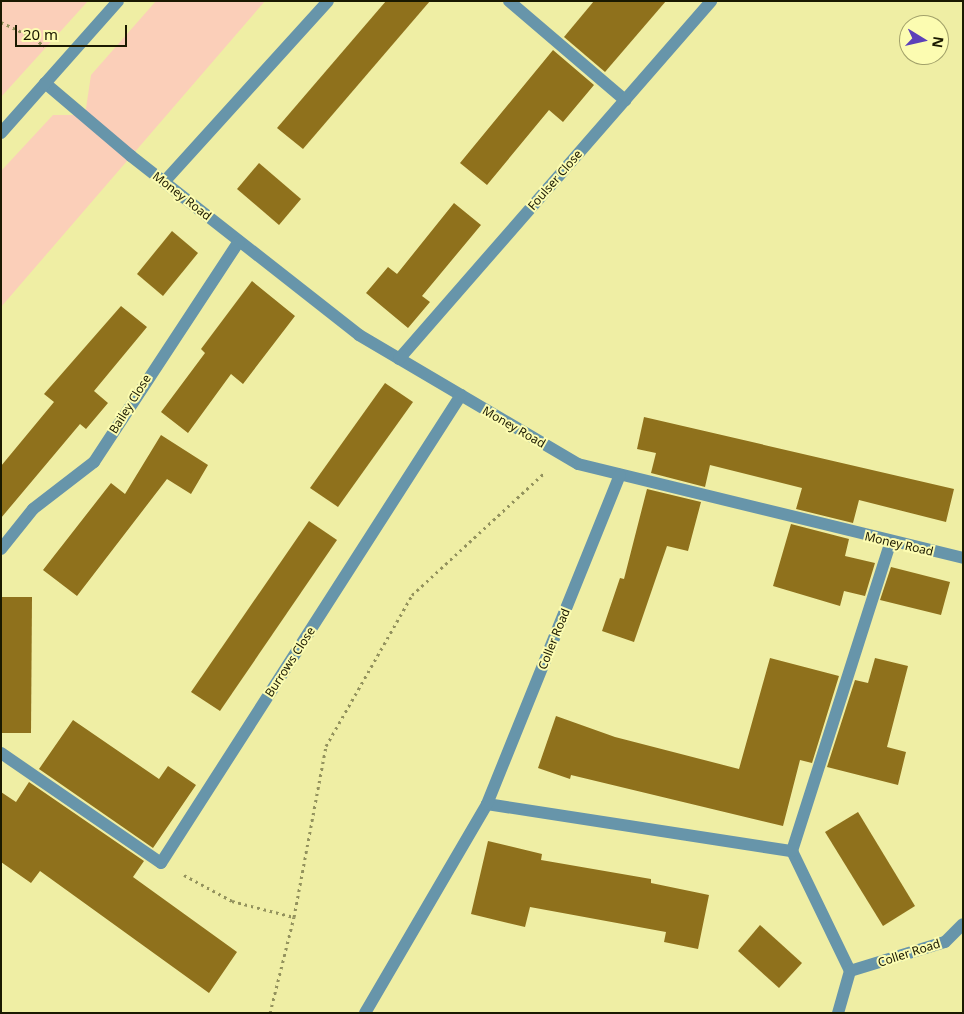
<!DOCTYPE html>
<html>
<head>
<meta charset="utf-8">
<style>
  body { margin:0 }
  #map { position:relative; width:964px; height:1014px; overflow:hidden; background:#efeea4; font-family:"Noto Sans",sans-serif }
  div>[style] { position:absolute }
  .green>* { inset:0; background:#fbcfb9 }
  .building>* { inset:0; background:#8f711c }
  .path>* { height:3px; margin-top:-1.5px; transform-origin:0; background:repeating-linear-gradient(90deg,#93925d 0 2.5px,transparent 0 6.5px) }
  .lane>* { height:12px; margin:-6px; padding:0 6px; transform-origin:6px; border-radius:6px; background:#6795aa }
  .street>* { height:12px; margin:-6px; padding:0 6px; transform-origin:6px; border-radius:6px; background:#6795aa }
  span { translate:-50% -50%; white-space:nowrap; text-align:center; line-height:1.15; -webkit-text-stroke:4px #fcfcb1; paint-order:stroke }
  .street-label { font-size:12px; color:#1a1900 }
  .frame { position:absolute; inset:0; border:2px solid #1a1900; pointer-events:none }
  .north { position:absolute; left:899px; top:15px; width:50px; height:50px; box-sizing:border-box; background:#fcfcb1; border:1px solid #a2a16a; border-radius:50%; rotate:99deg; font-size:14px; font-weight:700; line-height:20px; text-align:center; color:#1a1900 }
  .north::after { content:''; display:block; margin:auto; width:18px; height:22px; background:#5c41b9; clip-path:polygon(50% 0,100% 100%,50% 72%,0 100%) }
  .scale { position:absolute; left:15px; top:25px; width:112px; height:22px; box-sizing:border-box; border:2px solid #1a1900; border-top:0; padding-left:6px; font-size:15px; line-height:18px; white-space:nowrap; color:#1a1900; -webkit-text-stroke:4px #fcfcb1; paint-order:stroke }
</style>
</head>
<body>
<div id="map">
  <div class="green">
    <i style="clip-path:polygon(1px 1px,88px 1px,1px 97px)"></i>
    <i style="clip-path:polygon(156px 1px,265px 1px,1px 307px,1px 171px,53px 115px,85px 115px,91px 75px)"></i>
  </div>
  <div class="building">
    <i style="clip-path:polygon(386px 1px,430px 1px,303px 149px,277px 128px)"></i>
    <i style="clip-path:polygon(594px 1px,666px 1px,605px 72px,564px 37px)"></i>
    <i style="clip-path:polygon(553px 50px,594px 85px,563px 122px,549px 110px,487px 185px,460px 163px)"></i>
    <i style="clip-path:polygon(259px 163px,301px 199px,279px 225px,237px 189px)"></i>
    <i style="clip-path:polygon(454px 203px,481px 225px,422px 296px,430px 302px,408px 328px,366px 293px,388px 267px,397px 274px)"></i>
    <i style="clip-path:polygon(172px 231px,198px 253px,163px 296px,137px 274px)"></i>
    <i style="clip-path:polygon(252px 281px,295px 316px,243px 384px,231px 374px,188px 433px,161px 412px,205px 353px,201px 349px)"></i>
    <i style="clip-path:polygon(121px 306px,147px 327px,94px 391px,108px 403px,86px 429px,80px 424px,1px 518px,1px 466px,54px 402px,44px 394px)"></i>
    <i style="clip-path:polygon(385px 383px,413px 402px,338px 507px,310px 488px)"></i>
    <i style="clip-path:polygon(644px 417px,954px 489px,946px 522px,859px 500px,853px 523px,796px 509px,802px 488px,710px 465px,705px 487px,651px 473px,656px 453px,637px 449px)"></i>
    <i style="clip-path:polygon(161px 435px,208px 465px,191px 494px,167px 479px,77px 596px,43px 570px,111px 483px,125px 494px)"></i>
    <i style="clip-path:polygon(647px 489px,701px 502px,688px 551px,667px 546px,634px 642px,602px 631px,620px 578px,624px 579px)"></i>
    <i style="clip-path:polygon(309px 521px,337px 540px,220px 711px,191px 692px)"></i>
    <i style="clip-path:polygon(791px 524px,849px 539px,845px 556px,875px 563px,865px 596px,844px 591px,840px 606px,773px 586px)"></i>
    <i style="clip-path:polygon(891px 567px,950px 582px,941px 615px,880px 600px)"></i>
    <i style="clip-path:polygon(1px 597px,32px 597px,31px 733px,1px 733px)"></i>
    <i style="clip-path:polygon(770px 658px,839px 676px,812px 763px,800px 760px,783px 826px,571px 775px,570px 779px,538px 768px,556px 716px,615px 737px,739px 769px)"></i>
    <i style="clip-path:polygon(875px 658px,908px 666px,887px 747px,906px 752px,898px 785px,827px 767px,855px 680px,868px 683px)"></i>
    <i style="clip-path:polygon(73px 720px,159px 779px,168px 766px,196px 785px,153px 848px,39px 769px)"></i>
    <i style="clip-path:polygon(29px 782px,144px 861px,133px 877px,237px 952px,209px 993px,40px 871px,31px 883px,1px 862px,1px 792px,16px 802px)"></i>
    <i style="clip-path:polygon(858px 812px,915px 906px,883px 926px,825px 832px)"></i>
    <i style="clip-path:polygon(488px 841px,542px 854px,541px 860px,651px 879px,651px 883px,709px 895px,698px 949px,664px 942px,666px 932px,530px 907px,525px 927px,471px 914px)"></i>
    <i style="clip-path:polygon(760px 925px,802px 963px,779px 988px,738px 951px)"></i>
  </div>
  <div class="path">
    <i style="left:1px;top:22px;width:37px;rotate:26deg"></i>
    <i style="left:34px;top:38px;width:13px;rotate:39deg"></i>
    <i style="left:184px;top:875px;width:55px;rotate:28.4deg"></i>
    <i style="left:232px;top:901px;width:64px;rotate:14.5deg"></i>
    <i style="left:270px;top:1013px;width:99px;rotate:-76deg"></i>
    <i style="left:294px;top:917px;width:174px;rotate:-79.4deg"></i>
    <i style="left:326px;top:746px;width:174px;rotate:-60.3deg"></i>
    <i style="left:412px;top:595px;width:180px;rotate:-42.7deg"></i>
  </div>
  <div class="lane">
    <i style="left:45px;top:83px;width:113px;rotate:40.3deg"></i>
  </div>
  <div class="street">
    <i style="left:509px;top:1px;width:153px;rotate:40.5deg"></i>
    <i style="left:1px;top:133px;width:176px;rotate:-48.4deg"></i>
    <i style="left:131px;top:156px;width:290px;rotate:38.1deg"></i>
    <i style="left:359px;top:335px;width:254px;rotate:30.5deg"></i>
    <i style="left:578px;top:464px;width:396px;rotate:13.7deg"></i>
    <i style="left:164px;top:182px;width:244px;rotate:-47.8deg"></i>
    <i style="left:399px;top:359px;width:475px;rotate:-48.9deg"></i>
    <i style="left:1px;top:549px;width:51px;rotate:-51.3deg"></i>
    <i style="left:33px;top:509px;width:77px;rotate:-37.6deg"></i>
    <i style="left:94px;top:462px;width:264px;rotate:-56.7deg"></i>
    <i style="left:1px;top:753px;width:194px;rotate:34.5deg"></i>
    <i style="left:161px;top:863px;width:556px;rotate:-57.34deg"></i>
    <i style="left:487px;top:804px;width:309px;rotate:8.8deg"></i>
    <i style="left:792px;top:851px;width:133px;rotate:64.2deg"></i>
    <i style="left:850px;top:971px;width:44px;rotate:105.9deg"></i>
    <i style="left:792px;top:851px;width:323px;rotate:-72.3deg"></i>
    <i style="left:850px;top:971px;width:99px;rotate:-17deg"></i>
    <i style="left:945px;top:942px;width:25px;rotate:-45deg"></i>
    <i style="left:365px;top:1013px;width:242px;rotate:-59.7deg"></i>
    <i style="left:487px;top:804px;width:355px;rotate:-68deg"></i>
  </div>
  <div class="street-label">
    <span style="left:555px;top:180px;rotate:-49deg">Foulser Close</span>
    <span style="left:182px;top:196px;rotate:38deg">Money Road</span>
    <span style="left:130px;top:404px;rotate:-58deg">Bailey Close</span>
    <span style="left:514px;top:427px;rotate:30deg">Money Road</span>
    <span style="left:899px;top:544px;rotate:13deg">Money Road</span>
    <span style="left:554px;top:639px;rotate:-68deg">Coller Road</span>
    <span style="left:290px;top:662px;rotate:-57deg">Burrows Close</span>
    <span style="left:909px;top:953px;rotate:-18deg">Coller Road</span>
  </div>
  <div class="frame"></div>
  <div class="north">N</div>
  <div class="scale">20 m</div>
</div>
</body>
</html>
